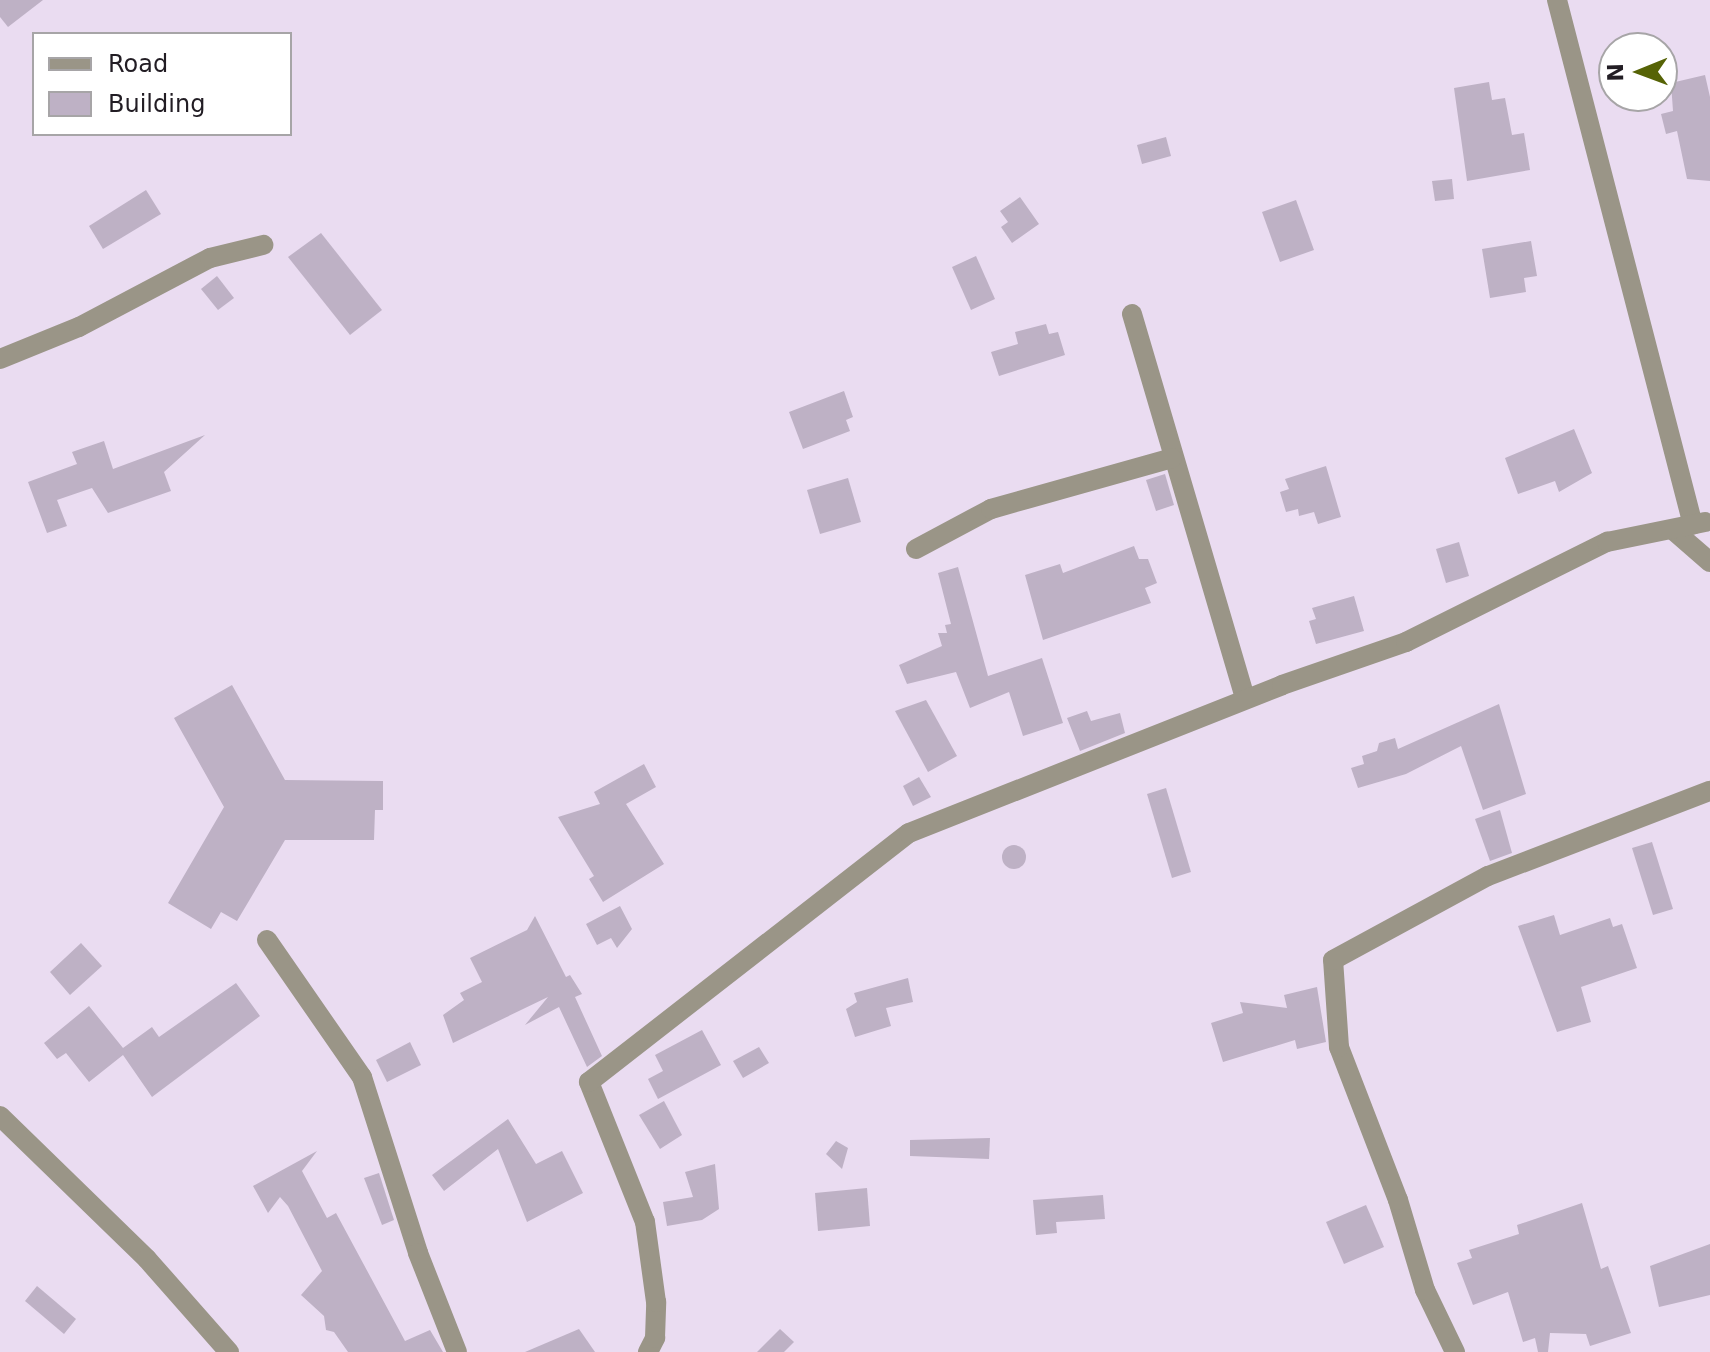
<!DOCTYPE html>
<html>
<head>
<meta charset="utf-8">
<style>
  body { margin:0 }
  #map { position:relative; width:1710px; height:1352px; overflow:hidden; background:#eadcf1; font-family:"DejaVu Sans",sans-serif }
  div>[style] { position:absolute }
  .building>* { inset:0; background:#beb1c5 }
  .round { border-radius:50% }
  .minor>* { height:20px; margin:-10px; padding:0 10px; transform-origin:10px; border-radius:10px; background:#9a9587 }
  span { translate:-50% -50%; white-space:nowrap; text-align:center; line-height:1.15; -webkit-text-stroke:6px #fff; paint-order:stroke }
  .legend { position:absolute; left:32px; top:32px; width:260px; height:104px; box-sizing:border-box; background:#fff; border:2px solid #a7a5a7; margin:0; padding:10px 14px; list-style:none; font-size:24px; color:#221d24 }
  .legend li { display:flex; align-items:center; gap:16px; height:40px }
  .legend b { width:40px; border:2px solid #a7a5a7 }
  .north { position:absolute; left:1598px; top:32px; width:80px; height:80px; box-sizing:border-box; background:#fff; border:2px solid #a7a5a7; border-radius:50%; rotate:269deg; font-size:22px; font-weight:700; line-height:32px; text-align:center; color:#221d24 }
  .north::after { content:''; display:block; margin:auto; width:28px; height:36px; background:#566306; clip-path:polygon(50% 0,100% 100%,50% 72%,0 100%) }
</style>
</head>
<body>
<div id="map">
  <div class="building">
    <i style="clip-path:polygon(0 0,43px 0,8px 27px,0 17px)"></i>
    <i style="clip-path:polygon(1705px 75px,1710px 97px,1710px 181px,1687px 179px,1677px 131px,1666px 134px,1661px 114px,1673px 111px,1671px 83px)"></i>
    <i style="clip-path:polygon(1489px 82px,1492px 100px,1505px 98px,1512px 135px,1524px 133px,1530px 170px,1467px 181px,1454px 88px)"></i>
    <i style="clip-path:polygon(1166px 137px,1171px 156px,1142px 164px,1137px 145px)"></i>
    <i style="clip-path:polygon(1452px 179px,1454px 199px,1435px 201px,1432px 181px)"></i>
    <i style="clip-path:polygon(146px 190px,161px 214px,103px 249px,89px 226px)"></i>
    <i style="clip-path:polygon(1020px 197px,1039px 224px,1012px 243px,1001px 227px,1008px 222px,1000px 211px)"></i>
    <i style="clip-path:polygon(1296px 200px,1314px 250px,1280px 262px,1262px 212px)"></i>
    <i style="clip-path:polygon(321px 233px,382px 310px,350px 335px,288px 257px)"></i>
    <i style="clip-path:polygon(1531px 241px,1537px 276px,1524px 278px,1526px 292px,1490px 298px,1482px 249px)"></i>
    <i style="clip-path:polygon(976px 256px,995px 299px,971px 310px,952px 267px)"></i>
    <i style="clip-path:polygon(217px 276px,234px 298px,218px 310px,201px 289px)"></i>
    <i style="clip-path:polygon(1046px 324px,1049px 334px,1058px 332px,1065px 355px,999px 376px,991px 352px,1018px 344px,1015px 332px)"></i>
    <i style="clip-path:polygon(844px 391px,853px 417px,846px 420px,850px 431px,803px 449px,789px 412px)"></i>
    <i style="clip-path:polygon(1574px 429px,1592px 473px,1559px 492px,1555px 481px,1518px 494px,1505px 458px)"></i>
    <i style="clip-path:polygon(205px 435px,164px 472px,171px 491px,108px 513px,92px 488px,57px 500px,67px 526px,47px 533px,28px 482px,77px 464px,72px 452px,104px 441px,113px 469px)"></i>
    <i style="clip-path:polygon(1326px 466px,1341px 517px,1318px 524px,1314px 512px,1299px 516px,1298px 509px,1286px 512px,1280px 492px,1289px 489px,1285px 479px)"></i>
    <i style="clip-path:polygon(1165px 474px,1174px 505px,1156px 511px,1146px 480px)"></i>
    <i style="clip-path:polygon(848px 478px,861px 522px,820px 534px,807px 490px)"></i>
    <i style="clip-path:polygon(1459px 542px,1469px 576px,1446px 583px,1436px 549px)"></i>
    <i style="clip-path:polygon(1134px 546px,1139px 559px,1148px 559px,1157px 583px,1145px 588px,1151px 603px,1043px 640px,1025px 575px,1060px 564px,1063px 573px)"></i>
    <i style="clip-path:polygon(958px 567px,988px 676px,1042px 658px,1063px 723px,1023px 736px,1009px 692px,970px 708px,956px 672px,907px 684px,899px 665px,942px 646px,938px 633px,947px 633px,945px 625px,951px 624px,938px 573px)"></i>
    <i style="clip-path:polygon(1354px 596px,1364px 631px,1316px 644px,1309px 621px,1316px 619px,1312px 608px)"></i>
    <i style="clip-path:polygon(232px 685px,285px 780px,383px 781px,383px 810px,375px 810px,374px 840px,285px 840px,237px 921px,221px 912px,211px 929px,168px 903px,224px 807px,174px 718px)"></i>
    <i style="clip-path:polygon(926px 700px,957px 756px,928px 772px,895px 711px)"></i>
    <i style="clip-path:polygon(1499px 704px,1526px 794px,1483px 810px,1461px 746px,1406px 774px,1358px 788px,1351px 768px,1364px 764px,1362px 756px,1377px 751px,1379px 743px,1395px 738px,1398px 749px)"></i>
    <i style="clip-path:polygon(1087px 711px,1091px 721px,1120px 713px,1125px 733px,1080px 751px,1067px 718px)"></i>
    <i style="clip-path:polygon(644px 764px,656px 787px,626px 804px,664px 864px,603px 902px,589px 879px,594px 876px,558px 817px,600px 804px,594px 792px)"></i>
    <i style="clip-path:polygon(919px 777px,931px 797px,913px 806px,903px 786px)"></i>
    <i style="clip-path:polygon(1166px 788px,1191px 872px,1172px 878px,1147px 794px)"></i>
    <i style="clip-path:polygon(1500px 810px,1512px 853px,1490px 861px,1475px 819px)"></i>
    <i style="clip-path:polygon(1652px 842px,1673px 909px,1653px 915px,1632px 848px)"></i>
    <i class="round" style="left:1002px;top:845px;width:24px;height:24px"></i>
    <i style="clip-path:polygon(620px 906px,632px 929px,617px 948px,611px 938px,597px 945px,586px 924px)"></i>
    <i style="clip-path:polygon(1554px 915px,1560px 935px,1610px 918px,1613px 927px,1622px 924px,1637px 968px,1581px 987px,1591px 1022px,1557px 1032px,1518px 926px)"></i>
    <i style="clip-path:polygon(535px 916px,566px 977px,570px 975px,582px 994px,575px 997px,602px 1056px,587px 1067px,559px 1007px,525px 1025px,548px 997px,453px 1043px,443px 1015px,464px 1000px,460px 993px,482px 982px,470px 958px,527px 930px)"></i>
    <i style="clip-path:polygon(81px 943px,102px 966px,70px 995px,50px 972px)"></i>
    <i style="clip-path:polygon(908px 978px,913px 1002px,886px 1008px,891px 1026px,855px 1037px,846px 1009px,857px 1002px,854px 993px)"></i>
    <i style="clip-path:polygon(236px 983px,260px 1016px,152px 1097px,123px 1055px,89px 1082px,66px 1053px,57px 1059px,44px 1043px,89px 1006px,123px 1048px,152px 1027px,159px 1037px)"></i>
    <i style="clip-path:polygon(1317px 987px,1326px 1042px,1297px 1049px,1295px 1040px,1223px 1062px,1211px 1023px,1243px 1013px,1240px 1002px,1287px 1008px,1284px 995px)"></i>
    <i style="clip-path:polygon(702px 1030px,721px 1065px,658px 1099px,648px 1079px,663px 1071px,655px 1055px)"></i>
    <i style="clip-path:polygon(410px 1042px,421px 1065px,387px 1082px,376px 1060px)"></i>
    <i style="clip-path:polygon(759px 1047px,769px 1063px,743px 1078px,733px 1061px)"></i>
    <i style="clip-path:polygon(664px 1101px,682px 1135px,660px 1149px,639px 1115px)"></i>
    <i style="clip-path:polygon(508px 1119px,536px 1164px,562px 1151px,583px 1193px,527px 1222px,498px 1149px,444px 1191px,432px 1175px)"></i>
    <i style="clip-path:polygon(990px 1138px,989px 1159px,910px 1156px,910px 1140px)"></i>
    <i style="clip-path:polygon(836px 1141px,848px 1148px,842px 1169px,826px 1154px)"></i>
    <i style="clip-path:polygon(317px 1151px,302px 1171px,327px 1218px,336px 1213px,405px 1341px,430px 1330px,443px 1352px,348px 1352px,334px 1332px,326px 1330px,324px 1316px,301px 1295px,322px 1271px,288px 1206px,280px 1197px,268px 1213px,253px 1186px)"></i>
    <i style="clip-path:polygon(715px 1164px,719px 1209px,702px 1220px,667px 1226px,663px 1202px,693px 1197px,685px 1172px)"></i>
    <i style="clip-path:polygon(379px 1173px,394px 1220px,382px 1225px,364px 1178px)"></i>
    <i style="clip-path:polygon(867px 1188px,870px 1226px,818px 1231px,815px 1193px)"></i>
    <i style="clip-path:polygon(1103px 1195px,1105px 1219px,1056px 1222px,1057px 1233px,1036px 1235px,1033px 1200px)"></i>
    <i style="clip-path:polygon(1582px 1203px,1601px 1269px,1608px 1266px,1631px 1333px,1590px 1346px,1586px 1334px,1550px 1333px,1548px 1352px,1538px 1352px,1535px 1338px,1523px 1342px,1508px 1292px,1473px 1305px,1457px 1263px,1472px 1258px,1469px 1250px,1519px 1234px,1517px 1225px)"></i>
    <i style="clip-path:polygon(1366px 1205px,1384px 1247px,1344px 1264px,1326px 1222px)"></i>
    <i style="clip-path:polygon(1710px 1244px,1710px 1295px,1659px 1307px,1650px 1266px)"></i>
    <i style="clip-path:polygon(37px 1286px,76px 1319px,64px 1334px,25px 1301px)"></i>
    <i style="clip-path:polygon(579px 1329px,595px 1352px,525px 1352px)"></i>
    <i style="clip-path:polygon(780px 1329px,794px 1342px,784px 1352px,757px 1352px)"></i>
  </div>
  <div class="minor">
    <i style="left:1557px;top:0;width:542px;rotate:75.48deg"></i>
    <i style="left:1132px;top:314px;width:401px;rotate:73.6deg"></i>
    <i style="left:0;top:359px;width:85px;rotate:-22.1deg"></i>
    <i style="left:79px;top:327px;width:148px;rotate:-27.8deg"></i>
    <i style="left:210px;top:258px;width:55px;rotate:-13.8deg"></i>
    <i style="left:1673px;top:530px;width:49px;rotate:40.9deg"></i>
    <i style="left:916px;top:549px;width:85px;rotate:-28.1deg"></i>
    <i style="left:991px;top:509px;width:188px;rotate:-15.7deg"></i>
    <i style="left:267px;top:940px;width:167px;rotate:55.3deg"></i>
    <i style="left:362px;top:1077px;width:185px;rotate:72.3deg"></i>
    <i style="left:418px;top:1253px;width:106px;rotate:68.5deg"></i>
    <i style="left:0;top:1116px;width:205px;rotate:44.2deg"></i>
    <i style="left:147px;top:1259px;width:124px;rotate:48.6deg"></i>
    <i style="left:648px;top:1352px;width:16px;rotate:-63deg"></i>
    <i style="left:655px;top:1338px;width:36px;rotate:-88deg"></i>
    <i style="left:656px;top:1302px;width:81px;rotate:-97.8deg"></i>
    <i style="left:645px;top:1222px;width:151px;rotate:-111.8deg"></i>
    <i style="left:589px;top:1082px;width:405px;rotate:-37.9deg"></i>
    <i style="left:909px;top:833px;width:401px;rotate:-21.6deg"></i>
    <i style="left:1282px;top:685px;width:131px;rotate:-19.1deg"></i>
    <i style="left:1406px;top:642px;width:225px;rotate:-26.5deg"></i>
    <i style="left:1607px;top:542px;width:100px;rotate:-11.5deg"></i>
    <i style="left:1455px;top:1352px;width:69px;rotate:-115.8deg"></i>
    <i style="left:1425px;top:1290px;width:94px;rotate:-106.7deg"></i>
    <i style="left:1398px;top:1200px;width:164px;rotate:-111.1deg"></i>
    <i style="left:1339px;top:1047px;width:87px;rotate:-93.9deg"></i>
    <i style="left:1333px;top:960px;width:176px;rotate:-28.5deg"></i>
    <i style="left:1488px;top:876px;width:238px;rotate:-21deg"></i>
  </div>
  <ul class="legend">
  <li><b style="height:10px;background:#9a9587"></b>Road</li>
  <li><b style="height:22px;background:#beb1c5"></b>Building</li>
  </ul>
  <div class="north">N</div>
</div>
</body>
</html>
